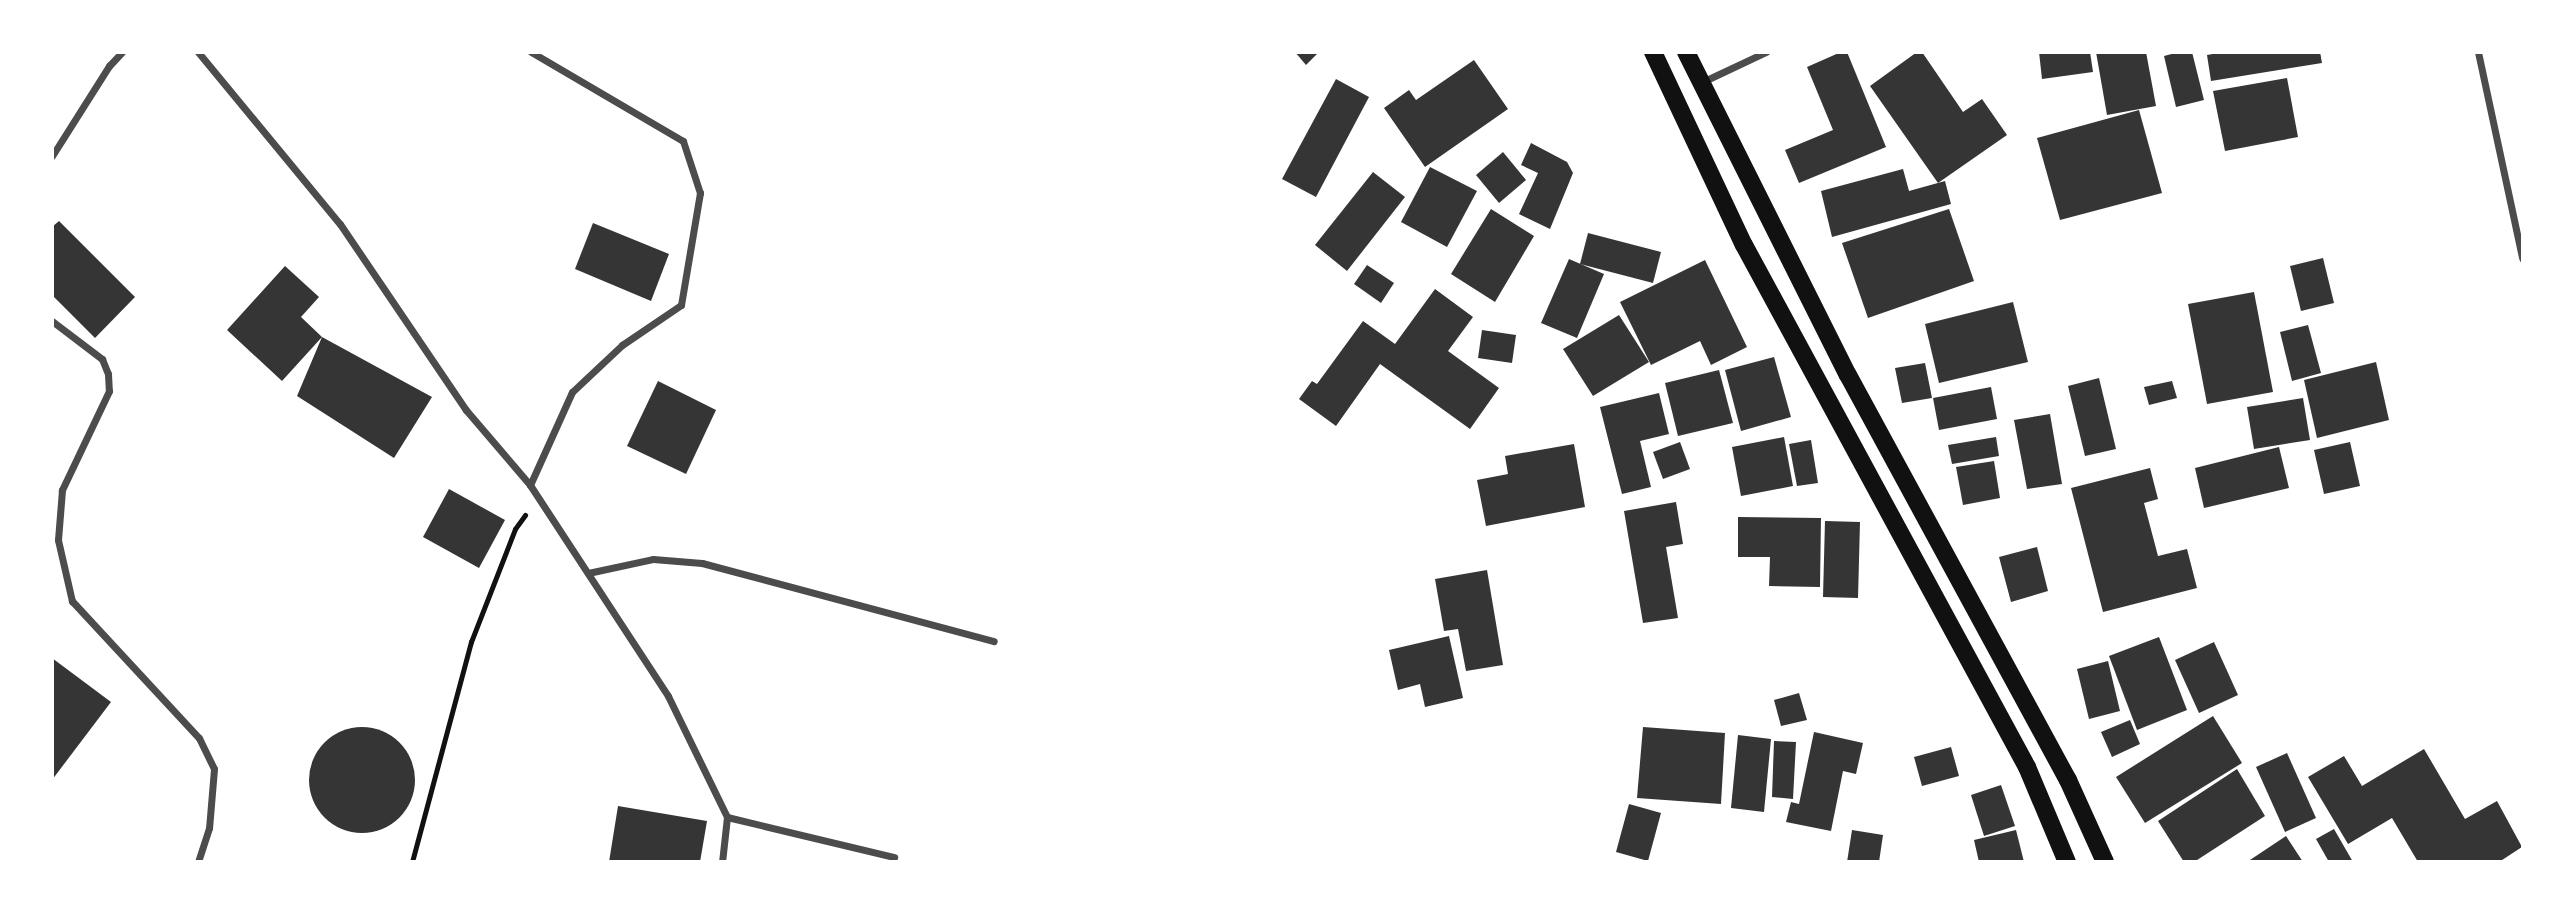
<!DOCTYPE html>
<html>
<head>
<meta charset="utf-8">
<style>
  body { margin:0 }
  #map { position:relative; width:2575px; height:914px; overflow:hidden; background:#fff; font-family:Ubuntu,sans-serif }
  div>[style] { position:absolute }
  .building>* { inset:0; background:#353535 }
  .round { border-radius:50% }
  .path>* { height:4.5px; margin:-2.25px; padding:0 2.25px; transform-origin:2.25px; border-radius:2.25px; background:#111 }
  .minor>* { height:7px; margin:-3.5px; padding:0 3.5px; transform-origin:3.5px; border-radius:3.5px; background:#4c4c4c }
  .primary>* { height:18px; margin:-9px; padding:0 9px; transform-origin:9px; border-radius:9px; background:#111 }
  span { translate:-50% -50%; white-space:nowrap; text-align:center; line-height:1.15; -webkit-text-stroke:5px #fff; paint-order:stroke }
  .frame { position:absolute; inset:0; border:54px solid #fff; pointer-events:none }
</style>
</head>
<body>
<div id="map">
  <div class="building">
    <i style="clip-path:polygon(1295px 52px,1319px 52px,1306px 65px)"></i>
    <i style="clip-path:polygon(1841px 52px,1847px 52px,1886px 147px,1799px 183px,1785px 150px,1833px 130px,1807px 67px)"></i>
    <i style="clip-path:polygon(1917px 52px,1922px 52px,1963px 112px,1982px 99px,2007px 135px,1938px 183px,1870px 86px)"></i>
    <i style="clip-path:polygon(2039px 52px,2090px 52px,2093px 72px,2042px 79px)"></i>
    <i style="clip-path:polygon(2096px 52px,2146px 52px,2156px 106px,2107px 115px)"></i>
    <i style="clip-path:polygon(2179px 52px,2192px 52px,2204px 100px,2176px 107px,2164px 56px)"></i>
    <i style="clip-path:polygon(2224px 52px,2320px 52px,2322px 63px,2211px 81px,2207px 55px)"></i>
    <i style="clip-path:polygon(1474px 60px,1508px 109px,1425px 167px,1384px 108px,1409px 90px,1416px 100px)"></i>
    <i style="clip-path:polygon(2287px 78px,2298px 137px,2225px 151px,2213px 91px)"></i>
    <i style="clip-path:polygon(1336px 79px,1369px 97px,1316px 197px,1282px 179px)"></i>
    <i style="clip-path:polygon(2139px 110px,2162px 193px,2060px 220px,2037px 138px)"></i>
    <i style="clip-path:polygon(1531px 143px,1567px 162px,1573px 173px,1550px 229px,1519px 214px,1538px 173px,1521px 165px)"></i>
    <i style="clip-path:polygon(1503px 152px,1526px 180px,1499px 203px,1476px 175px)"></i>
    <i style="clip-path:polygon(1430px 167px,1477px 191px,1447px 247px,1401px 222px)"></i>
    <i style="clip-path:polygon(1903px 169px,1909px 191px,1945px 181px,1951px 204px,1832px 237px,1821px 191px)"></i>
    <i style="clip-path:polygon(1373px 172px,1405px 197px,1347px 271px,1315px 245px)"></i>
    <i style="clip-path:polygon(1491px 209px,1534px 236px,1495px 302px,1451px 274px)"></i>
    <i style="clip-path:polygon(1949px 209px,1974px 281px,1868px 318px,1842px 243px)"></i>
    <i style="clip-path:polygon(59px 221px,135px 297px,95px 338px,52px 295px,52px 227px)"></i>
    <i style="clip-path:polygon(593px 223px,669px 254px,651px 301px,575px 269px)"></i>
    <i style="clip-path:polygon(1588px 233px,1661px 252px,1653px 283px,1580px 264px)"></i>
    <i style="clip-path:polygon(2323px 258px,2334px 303px,2301px 311px,2290px 266px)"></i>
    <i style="clip-path:polygon(1569px 259px,1604px 274px,1577px 338px,1541px 323px)"></i>
    <i style="clip-path:polygon(1705px 260px,1747px 347px,1711px 365px,1700px 341px,1651px 365px,1620px 302px)"></i>
    <i style="clip-path:polygon(1367px 265px,1394px 283px,1381px 303px,1354px 284px)"></i>
    <i style="clip-path:polygon(285px 266px,319px 297px,301px 317px,322px 337px,432px 397px,394px 458px,297px 396px,322px 337px,282px 381px,227px 330px)"></i>
    <i style="clip-path:polygon(1435px 289px,1473px 317px,1448px 351px,1499px 388px,1470px 429px,1380px 364px,1336px 426px,1299px 399px,1312px 381px,1317px 384px,1363px 321px,1395px 344px)"></i>
    <i style="clip-path:polygon(2254px 292px,2273px 392px,2207px 404px,2188px 304px)"></i>
    <i style="clip-path:polygon(2013px 302px,2028px 362px,1939px 383px,1925px 324px)"></i>
    <i style="clip-path:polygon(1619px 315px,1649px 362px,1593px 396px,1563px 349px)"></i>
    <i style="clip-path:polygon(2308px 325px,2321px 373px,2292px 381px,2280px 332px)"></i>
    <i style="clip-path:polygon(1482px 330px,1516px 335px,1512px 363px,1478px 358px)"></i>
    <i style="clip-path:polygon(1774px 357px,1791px 417px,1741px 431px,1725px 370px)"></i>
    <i style="clip-path:polygon(2376px 362px,2389px 420px,2317px 438px,2304px 380px)"></i>
    <i style="clip-path:polygon(1925px 363px,1932px 398px,1902px 403px,1895px 368px)"></i>
    <i style="clip-path:polygon(1719px 370px,1733px 423px,1678px 436px,1665px 383px)"></i>
    <i style="clip-path:polygon(2099px 378px,2116px 449px,2085px 456px,2068px 386px)"></i>
    <i style="clip-path:polygon(658px 381px,716px 410px,686px 474px,627px 446px)"></i>
    <i style="clip-path:polygon(2172px 381px,2177px 398px,2149px 405px,2144px 387px)"></i>
    <i style="clip-path:polygon(1991px 387px,1997px 419px,1939px 430px,1933px 398px)"></i>
    <i style="clip-path:polygon(1659px 393px,1669px 434px,1640px 441px,1651px 487px,1622px 494px,1600px 407px)"></i>
    <i style="clip-path:polygon(2303px 398px,2310px 440px,2254px 449px,2247px 407px)"></i>
    <i style="clip-path:polygon(2050px 414px,2062px 484px,2027px 489px,2014px 420px)"></i>
    <i style="clip-path:polygon(1784px 437px,1793px 486px,1741px 496px,1732px 447px)"></i>
    <i style="clip-path:polygon(1996px 437px,1999px 456px,1952px 464px,1948px 445px)"></i>
    <i style="clip-path:polygon(1811px 440px,1818px 483px,1797px 486px,1789px 444px)"></i>
    <i style="clip-path:polygon(1680px 442px,1690px 469px,1663px 479px,1653px 452px)"></i>
    <i style="clip-path:polygon(2350px 442px,2360px 486px,2324px 494px,2314px 450px)"></i>
    <i style="clip-path:polygon(1574px 444px,1585px 507px,1486px 526px,1477px 480px,1508px 474px,1505px 456px)"></i>
    <i style="clip-path:polygon(2279px 447px,2289px 488px,2204px 508px,2195px 468px)"></i>
    <i style="clip-path:polygon(1994px 461px,2000px 498px,1963px 505px,1956px 467px)"></i>
    <i style="clip-path:polygon(2150px 468px,2158px 499px,2144px 503px,2158px 556px,2187px 549px,2197px 588px,2103px 612px,2071px 488px)"></i>
    <i style="clip-path:polygon(449px 489px,505px 520px,479px 568px,423px 537px)"></i>
    <i style="clip-path:polygon(1676px 502px,1683px 544px,1666px 547px,1678px 618px,1643px 623px,1624px 511px)"></i>
    <i style="clip-path:polygon(1738px 517px,1821px 518px,1820px 587px,1769px 586px,1770px 557px,1738px 557px)"></i>
    <i style="clip-path:polygon(1825px 521px,1860px 522px,1858px 598px,1823px 597px)"></i>
    <i style="clip-path:polygon(2037px 547px,2048px 591px,2011px 602px,1999px 557px)"></i>
    <i style="clip-path:polygon(1487px 570px,1503px 665px,1466px 671px,1458px 629px,1444px 631px,1435px 579px)"></i>
    <i style="clip-path:polygon(1449px 636px,1463px 698px,1425px 707px,1420px 684px,1398px 690px,1389px 650px)"></i>
    <i style="clip-path:polygon(2159px 637px,2187px 710px,2137px 730px,2109px 656px)"></i>
    <i style="clip-path:polygon(2214px 642px,2238px 695px,2199px 713px,2175px 660px)"></i>
    <i style="clip-path:polygon(52px 658px,111px 702px,52px 780px)"></i>
    <i style="clip-path:polygon(2108px 661px,2120px 711px,2089px 719px,2077px 669px)"></i>
    <i style="clip-path:polygon(1799px 693px,1807px 720px,1781px 726px,1774px 700px)"></i>
    <i style="clip-path:polygon(2213px 716px,2242px 763px,2145px 823px,2116px 777px)"></i>
    <i style="clip-path:polygon(2130px 720px,2140px 744px,2112px 757px,2101px 732px)"></i>
    <i style="clip-path:polygon(1643px 727px,1725px 733px,1721px 804px,1637px 798px)"></i>
    <i class="round" style="left:309px;top:727px;width:106px;height:106px"></i>
    <i style="clip-path:polygon(1814px 732px,1863px 743px,1856px 774px,1843px 771px,1831px 831px,1786px 822px,1791px 802px,1799px 804px)"></i>
    <i style="clip-path:polygon(1738px 735px,1771px 739px,1764px 812px,1731px 808px)"></i>
    <i style="clip-path:polygon(1774px 741px,1796px 742px,1793px 799px,1772px 797px)"></i>
    <i style="clip-path:polygon(1951px 747px,1959px 776px,1922px 786px,1914px 757px)"></i>
    <i style="clip-path:polygon(2424px 749px,2465px 819px,2497px 801px,2522px 847px,2499px 862px,2418px 862px,2392px 818px,2348px 844px,2308px 777px,2344px 756px,2362px 786px)"></i>
    <i style="clip-path:polygon(2287px 753px,2316px 818px,2285px 832px,2256px 767px)"></i>
    <i style="clip-path:polygon(2237px 769px,2265px 816px,2194px 862px,2184px 862px,2158px 821px)"></i>
    <i style="clip-path:polygon(2001px 785px,2015px 826px,1984px 836px,1971px 795px)"></i>
    <i style="clip-path:polygon(1629px 804px,1661px 813px,1648px 861px,1616px 852px)"></i>
    <i style="clip-path:polygon(618px 806px,707px 821px,700px 862px,609px 862px)"></i>
    <i style="clip-path:polygon(2334px 829px,2353px 862px,2329px 862px,2316px 839px)"></i>
    <i style="clip-path:polygon(1852px 830px,1883px 835px,1879px 862px,1847px 862px)"></i>
    <i style="clip-path:polygon(2016px 830px,2024px 862px,1979px 862px,1974px 840px)"></i>
    <i style="clip-path:polygon(2286px 836px,2303px 862px,2247px 862px)"></i>
  </div>
  <div class="path">
    <i style="left:412px;top:862px;width:228px;rotate:-75deg"></i>
    <i style="left:471px;top:642px;width:121px;rotate:-68.7deg"></i>
    <i style="left:515px;top:529px;width:17px;rotate:-54deg"></i>
  </div>
  <div class="minor">
    <i style="left:198px;top:52px;width:223px;rotate:50.5deg"></i>
    <i style="left:340px;top:224px;width:225px;rotate:55.9deg"></i>
    <i style="left:466px;top:410px;width:99px;rotate:49.5deg"></i>
    <i style="left:530px;top:485px;width:252px;rotate:56.8deg"></i>
    <i style="left:668px;top:696px;width:135px;rotate:64deg"></i>
    <i style="left:727px;top:817px;width:45px;rotate:96.3deg"></i>
    <i style="left:2478px;top:52px;width:211px;rotate:77.9deg"></i>
    <i style="left:1700px;top:83px;width:73px;rotate:-25.2deg"></i>
    <i style="left:52px;top:156px;width:107px;rotate:-57.7deg"></i>
    <i style="left:109px;top:66px;width:19px;rotate:-47deg"></i>
    <i style="left:52px;top:321px;width:63px;rotate:37.2deg"></i>
    <i style="left:102px;top:359px;width:16px;rotate:68deg"></i>
    <i style="left:108px;top:374px;width:17px;rotate:87deg"></i>
    <i style="left:109px;top:391px;width:110px;rotate:115.4deg"></i>
    <i style="left:62px;top:490px;width:50px;rotate:94.6deg"></i>
    <i style="left:58px;top:540px;width:63px;rotate:77.1deg"></i>
    <i style="left:72px;top:601px;width:187px;rotate:47.2deg"></i>
    <i style="left:199px;top:738px;width:34px;rotate:64deg"></i>
    <i style="left:214px;top:769px;width:59px;rotate:94.8deg"></i>
    <i style="left:209px;top:828px;width:36px;rotate:108deg"></i>
    <i style="left:530px;top:485px;width:102px;rotate:-65.7deg"></i>
    <i style="left:572px;top:392px;width:69px;rotate:-43.2deg"></i>
    <i style="left:622px;top:345px;width:71px;rotate:-34.1deg"></i>
    <i style="left:681px;top:305px;width:114px;rotate:-80.4deg"></i>
    <i style="left:700px;top:193px;width:55px;rotate:-108.1deg"></i>
    <i style="left:683px;top:141px;width:176px;rotate:-149.6deg"></i>
    <i style="left:588px;top:573px;width:66px;rotate:-12.2deg"></i>
    <i style="left:653px;top:559px;width:49px;rotate:4.7deg"></i>
    <i style="left:702px;top:563px;width:302px;rotate:15deg"></i>
    <i style="left:727px;top:817px;width:172px;rotate:13.5deg"></i>
  </div>
  <div class="primary">
    <i style="left:1653px;top:52px;width:213px;rotate:64.8deg"></i>
    <i style="left:1744px;top:245px;width:594px;rotate:61.54deg"></i>
    <i style="left:2027px;top:767px;width:103px;rotate:67.2deg"></i>
    <i style="left:1686px;top:52px;width:361px;rotate:63.4deg"></i>
    <i style="left:1848px;top:375px;width:461px;rotate:61.5deg"></i>
    <i style="left:2068px;top:780px;width:90px;rotate:65.7deg"></i>
  </div>
  <div class="frame"></div>
</div>
</body>
</html>
